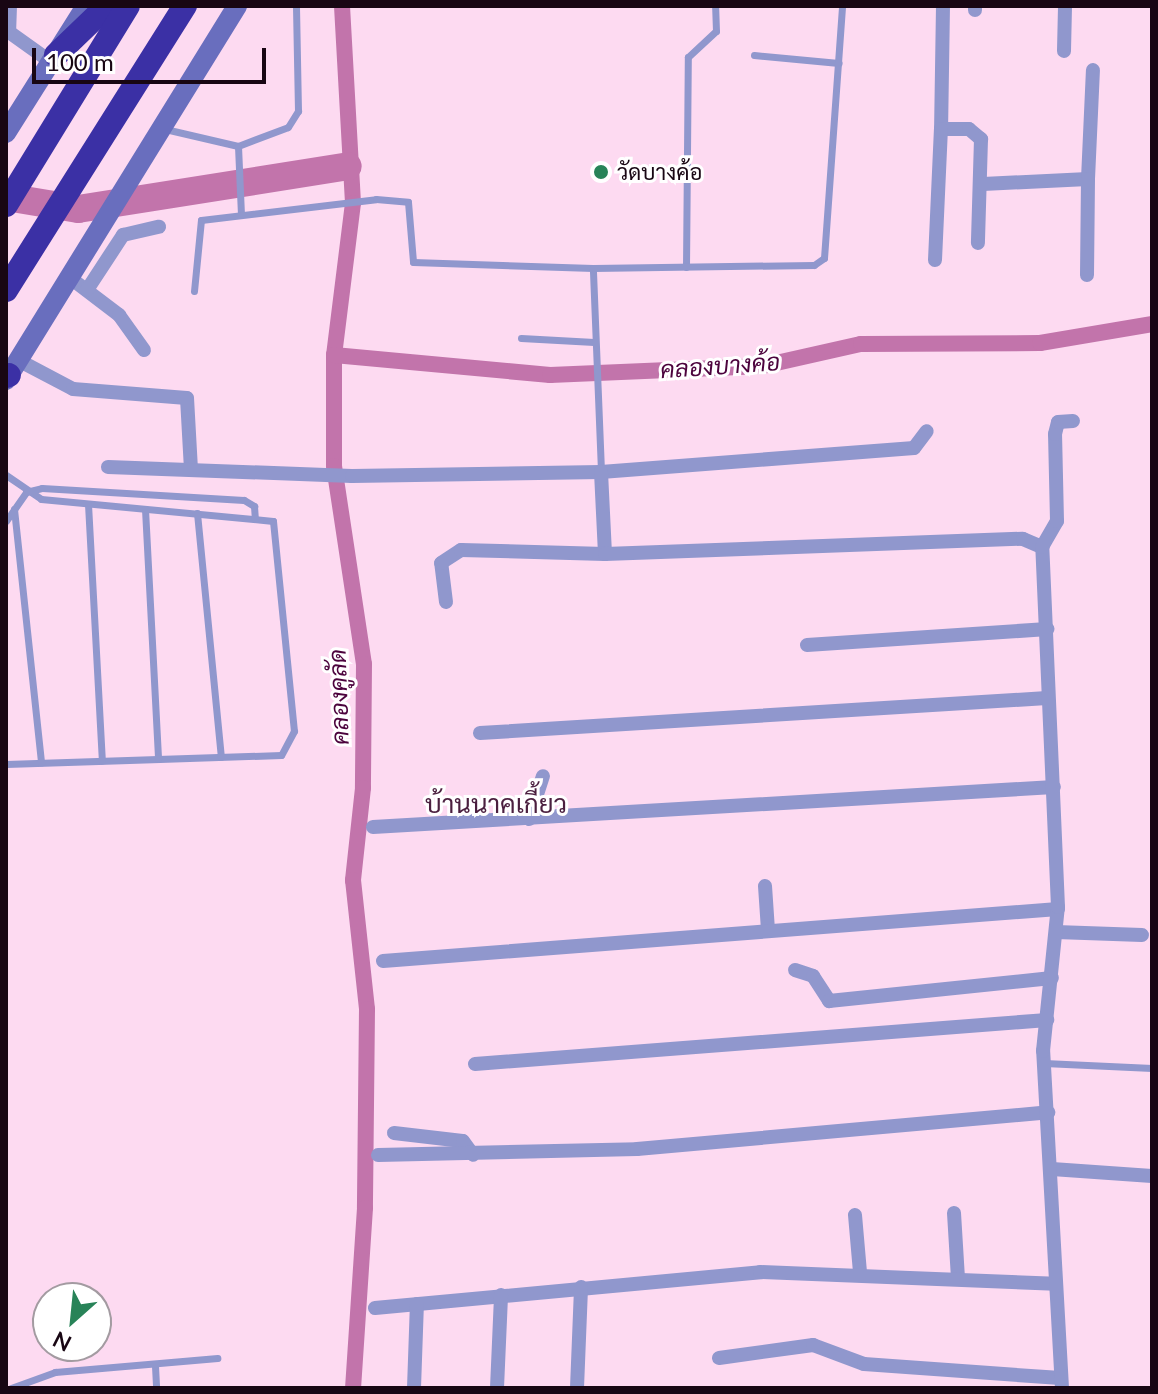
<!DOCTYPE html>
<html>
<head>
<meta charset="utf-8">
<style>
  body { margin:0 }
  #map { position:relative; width:1158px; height:1394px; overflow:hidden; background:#fddaf1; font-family:Lato,Sarabun,sans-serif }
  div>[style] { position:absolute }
  .canal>* { height:16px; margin:-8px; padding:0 8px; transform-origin:8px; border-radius:8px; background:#c274ab }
  .river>* { height:28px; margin:-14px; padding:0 14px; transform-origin:14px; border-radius:14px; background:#c274ab }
  .lane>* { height:7px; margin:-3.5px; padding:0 3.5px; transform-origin:3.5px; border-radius:3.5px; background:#9097cd }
  .street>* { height:14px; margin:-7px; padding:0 7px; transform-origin:7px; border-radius:7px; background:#9097cd }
  .secondary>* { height:20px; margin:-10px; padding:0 10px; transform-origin:10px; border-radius:10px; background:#696ebe }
  .highway>* { height:24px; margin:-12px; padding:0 12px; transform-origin:12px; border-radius:12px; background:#3b30a5 }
  .dots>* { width:22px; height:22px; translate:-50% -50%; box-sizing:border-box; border:4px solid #fff; border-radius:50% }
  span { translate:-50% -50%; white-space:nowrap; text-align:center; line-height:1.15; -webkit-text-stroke:6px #fff; paint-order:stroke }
  .poi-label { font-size:22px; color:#180613 }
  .left { translate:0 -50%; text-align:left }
  .water-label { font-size:24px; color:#4c033d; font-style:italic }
  .quarter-label { font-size:26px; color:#4b1f3f }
  .frame { position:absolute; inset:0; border:8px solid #180613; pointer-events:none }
  .north { position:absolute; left:32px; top:1282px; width:80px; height:80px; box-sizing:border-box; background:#fff; border:2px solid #a39ba1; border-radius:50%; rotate:207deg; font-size:22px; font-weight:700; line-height:32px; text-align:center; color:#180613 }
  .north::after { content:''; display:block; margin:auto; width:28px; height:36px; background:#288358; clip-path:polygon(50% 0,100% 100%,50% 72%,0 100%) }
  .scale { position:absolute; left:32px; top:48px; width:234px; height:36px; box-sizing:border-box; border:4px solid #180613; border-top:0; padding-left:10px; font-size:24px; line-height:28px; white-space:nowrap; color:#180613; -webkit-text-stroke:6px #fff; paint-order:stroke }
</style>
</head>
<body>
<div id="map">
  <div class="canal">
    <i style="left:342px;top:6px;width:197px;rotate:86.8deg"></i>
    <i style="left:353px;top:203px;width:153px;rotate:97.1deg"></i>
    <i style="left:334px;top:355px;width:111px;rotate:90deg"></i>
    <i style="left:334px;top:466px;width:200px;rotate:81.4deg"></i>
    <i style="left:364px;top:664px;width:124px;rotate:90.5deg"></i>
    <i style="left:363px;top:788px;width:93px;rotate:96.2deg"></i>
    <i style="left:353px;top:880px;width:130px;rotate:83.8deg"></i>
    <i style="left:367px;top:1009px;width:199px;rotate:90.6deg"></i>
    <i style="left:365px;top:1208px;width:180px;rotate:93.8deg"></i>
    <i style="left:334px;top:355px;width:217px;rotate:5.3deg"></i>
    <i style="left:550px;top:375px;width:213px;rotate:-2.4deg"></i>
    <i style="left:763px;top:366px;width:100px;rotate:-12.7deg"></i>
    <i style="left:861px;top:344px;width:179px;rotate:-0.3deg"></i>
    <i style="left:1040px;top:343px;width:114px;rotate:-9.6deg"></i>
  </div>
  <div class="river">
    <i style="left:6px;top:197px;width:73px;rotate:9.5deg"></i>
    <i style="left:78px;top:209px;width:273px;rotate:-9deg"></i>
  </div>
  <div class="lane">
    <i style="left:754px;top:55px;width:85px;rotate:5.4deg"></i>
    <i style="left:165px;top:129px;width:75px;rotate:13.1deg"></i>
    <i style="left:238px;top:146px;width:53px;rotate:-20.8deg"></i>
    <i style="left:288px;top:127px;width:19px;rotate:-58deg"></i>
    <i style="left:298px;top:111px;width:105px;rotate:-91.1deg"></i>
    <i style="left:238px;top:146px;width:69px;rotate:87.5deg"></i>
    <i style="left:686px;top:267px;width:210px;rotate:-89.5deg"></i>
    <i style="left:688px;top:57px;width:38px;rotate:-43deg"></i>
    <i style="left:716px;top:31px;width:25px;rotate:-92deg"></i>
    <i style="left:194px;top:291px;width:71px;rotate:-84.4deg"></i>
    <i style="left:201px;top:220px;width:176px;rotate:-6.8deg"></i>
    <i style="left:376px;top:199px;width:32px;rotate:5deg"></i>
    <i style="left:408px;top:202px;width:60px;rotate:85.2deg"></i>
    <i style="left:413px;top:262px;width:180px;rotate:1.9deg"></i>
    <i style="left:521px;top:338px;width:73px;rotate:3.1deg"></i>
    <i style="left:601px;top:471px;width:203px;rotate:-92.3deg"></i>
    <i style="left:593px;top:268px;width:221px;rotate:-0.8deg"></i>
    <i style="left:814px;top:265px;width:12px;rotate:-35deg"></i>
    <i style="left:824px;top:258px;width:253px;rotate:-85.9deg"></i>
    <i style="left:6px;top:475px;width:42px;rotate:34.4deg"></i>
    <i style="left:41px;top:499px;width:233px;rotate:5.4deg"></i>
    <i style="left:273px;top:521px;width:211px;rotate:84.3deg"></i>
    <i style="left:294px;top:731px;width:27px;rotate:118deg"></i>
    <i style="left:281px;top:755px;width:275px;rotate:178.1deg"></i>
    <i style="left:88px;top:504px;width:257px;rotate:86.9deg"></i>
    <i style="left:14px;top:509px;width:255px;rotate:83.9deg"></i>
    <i style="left:145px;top:509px;width:250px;rotate:87deg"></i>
    <i style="left:197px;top:513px;width:245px;rotate:84.4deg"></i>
    <i style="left:6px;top:521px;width:35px;rotate:-55deg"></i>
    <i style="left:26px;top:492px;width:16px;rotate:-14deg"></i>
    <i style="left:42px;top:488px;width:202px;rotate:3.4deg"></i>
    <i style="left:244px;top:500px;width:12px;rotate:31deg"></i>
    <i style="left:254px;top:506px;width:13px;rotate:86deg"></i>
    <i style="left:1044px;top:1063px;width:108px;rotate:2.7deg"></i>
    <i style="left:155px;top:1366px;width:22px;rotate:87deg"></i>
    <i style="left:11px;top:1388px;width:47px;rotate:-20deg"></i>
    <i style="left:55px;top:1372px;width:163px;rotate:-4.9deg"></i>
  </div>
  <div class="street">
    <i style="left:10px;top:6px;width:26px;rotate:92deg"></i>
    <i style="left:9px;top:32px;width:52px;rotate:35.5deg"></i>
    <i style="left:943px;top:6px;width:123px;rotate:90.9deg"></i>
    <i style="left:941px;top:129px;width:28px"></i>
    <i style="left:969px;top:129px;width:16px;rotate:40deg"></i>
    <i style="left:981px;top:139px;width:104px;rotate:91.7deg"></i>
    <i style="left:975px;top:10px;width:4px;rotate:-90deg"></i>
    <i style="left:1064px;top:51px;width:45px;rotate:-88.7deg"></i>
    <i style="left:983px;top:184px;width:105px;rotate:-2.7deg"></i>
    <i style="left:1088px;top:179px;width:109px;rotate:-87.4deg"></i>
    <i style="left:935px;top:260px;width:131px;rotate:-87.4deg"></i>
    <i style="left:1087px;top:275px;width:96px;rotate:-89.4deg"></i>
    <i style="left:69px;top:277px;width:63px;rotate:37.2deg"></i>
    <i style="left:119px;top:315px;width:43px;rotate:54.5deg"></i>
    <i style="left:87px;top:290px;width:66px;rotate:-56.8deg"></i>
    <i style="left:123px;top:235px;width:37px;rotate:-13deg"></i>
    <i style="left:18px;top:360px;width:62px;rotate:27.8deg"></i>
    <i style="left:73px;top:389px;width:114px;rotate:4.5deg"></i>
    <i style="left:187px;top:398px;width:72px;rotate:86.8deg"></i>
    <i style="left:108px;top:467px;width:244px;rotate:2.1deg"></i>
    <i style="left:352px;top:476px;width:249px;rotate:-0.9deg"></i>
    <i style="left:601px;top:472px;width:314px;rotate:-4.4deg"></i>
    <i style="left:914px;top:448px;width:21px;rotate:-53deg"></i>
    <i style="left:601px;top:472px;width:82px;rotate:87.2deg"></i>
    <i style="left:446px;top:602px;width:39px;rotate:-97deg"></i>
    <i style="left:441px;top:563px;width:24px;rotate:-33deg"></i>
    <i style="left:461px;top:550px;width:144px;rotate:1.6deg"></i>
    <i style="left:605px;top:554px;width:418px;rotate:-2.1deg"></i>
    <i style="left:1023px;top:539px;width:21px;rotate:23deg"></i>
    <i style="left:807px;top:645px;width:241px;rotate:-3.8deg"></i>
    <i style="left:480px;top:733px;width:568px;rotate:-3.53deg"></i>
    <i style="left:529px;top:819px;width:45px;rotate:-72deg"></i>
    <i style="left:373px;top:827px;width:682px;rotate:-3.36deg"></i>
    <i style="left:765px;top:886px;width:44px;rotate:86.1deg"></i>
    <i style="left:1056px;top:932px;width:86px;rotate:2deg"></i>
    <i style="left:383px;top:961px;width:677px;rotate:-4.41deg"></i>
    <i style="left:795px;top:970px;width:19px;rotate:18deg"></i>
    <i style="left:813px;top:976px;width:30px;rotate:57deg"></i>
    <i style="left:829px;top:1001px;width:224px;rotate:-5.9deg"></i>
    <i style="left:475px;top:1064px;width:574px;rotate:-4.4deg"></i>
    <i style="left:394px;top:1133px;width:69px;rotate:6.6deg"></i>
    <i style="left:463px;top:1141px;width:17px;rotate:54deg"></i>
    <i style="left:378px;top:1155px;width:259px;rotate:-1.3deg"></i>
    <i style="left:637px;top:1149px;width:413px;rotate:-5.1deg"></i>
    <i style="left:1052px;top:1169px;width:100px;rotate:4deg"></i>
    <i style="left:954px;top:1213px;width:66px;rotate:86.5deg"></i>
    <i style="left:855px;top:1215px;width:57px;rotate:85deg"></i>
    <i style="left:375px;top:1308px;width:387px;rotate:-5.3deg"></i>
    <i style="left:760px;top:1272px;width:295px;rotate:2.3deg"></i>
    <i style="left:719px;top:1358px;width:95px;rotate:-7.9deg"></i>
    <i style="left:813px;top:1345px;width:54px;rotate:20.4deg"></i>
    <i style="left:864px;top:1364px;width:197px;rotate:4.1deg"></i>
    <i style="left:414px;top:1388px;width:84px;rotate:-88deg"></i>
    <i style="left:497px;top:1388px;width:93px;rotate:-87.5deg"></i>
    <i style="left:577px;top:1388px;width:101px;rotate:-87.7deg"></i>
    <i style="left:1062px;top:1388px;width:338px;rotate:-93.2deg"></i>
    <i style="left:1043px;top:1051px;width:145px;rotate:-84.1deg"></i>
    <i style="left:1058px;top:907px;width:360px;rotate:-92.5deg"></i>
    <i style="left:1042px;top:547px;width:30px;rotate:-60deg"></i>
    <i style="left:1057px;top:521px;width:87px;rotate:-91.3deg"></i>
    <i style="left:1055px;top:434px;width:12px;rotate:-76deg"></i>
    <i style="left:1058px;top:422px;width:15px;rotate:-4deg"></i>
  </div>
  <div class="secondary">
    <i style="left:6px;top:133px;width:150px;rotate:-57.8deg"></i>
    <i style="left:6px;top:380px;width:440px;rotate:-58.3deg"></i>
  </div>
  <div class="highway">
    <i style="left:56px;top:55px;width:71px;rotate:-43.9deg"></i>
    <i style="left:6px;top:205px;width:233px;rotate:-58.5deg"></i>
    <i style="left:6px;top:290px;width:336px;rotate:-57.8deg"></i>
    <i style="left:6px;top:376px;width:3px;rotate:-18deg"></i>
  </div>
  <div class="dots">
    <i style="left:601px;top:172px;background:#288358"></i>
  </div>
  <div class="poi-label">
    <span class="left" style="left:617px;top:172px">วัดบางค้อ</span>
  </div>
  <div class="water-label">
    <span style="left:720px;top:365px;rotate:-4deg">คลองบางค้อ</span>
    <span style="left:338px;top:697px;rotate:-92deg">คลองคูลัด</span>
  </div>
  <div class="quarter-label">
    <span style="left:496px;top:804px">บ้านนาคเกี้ยว</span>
  </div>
  <div class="frame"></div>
  <div class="north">N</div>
  <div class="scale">100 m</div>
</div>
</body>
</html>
